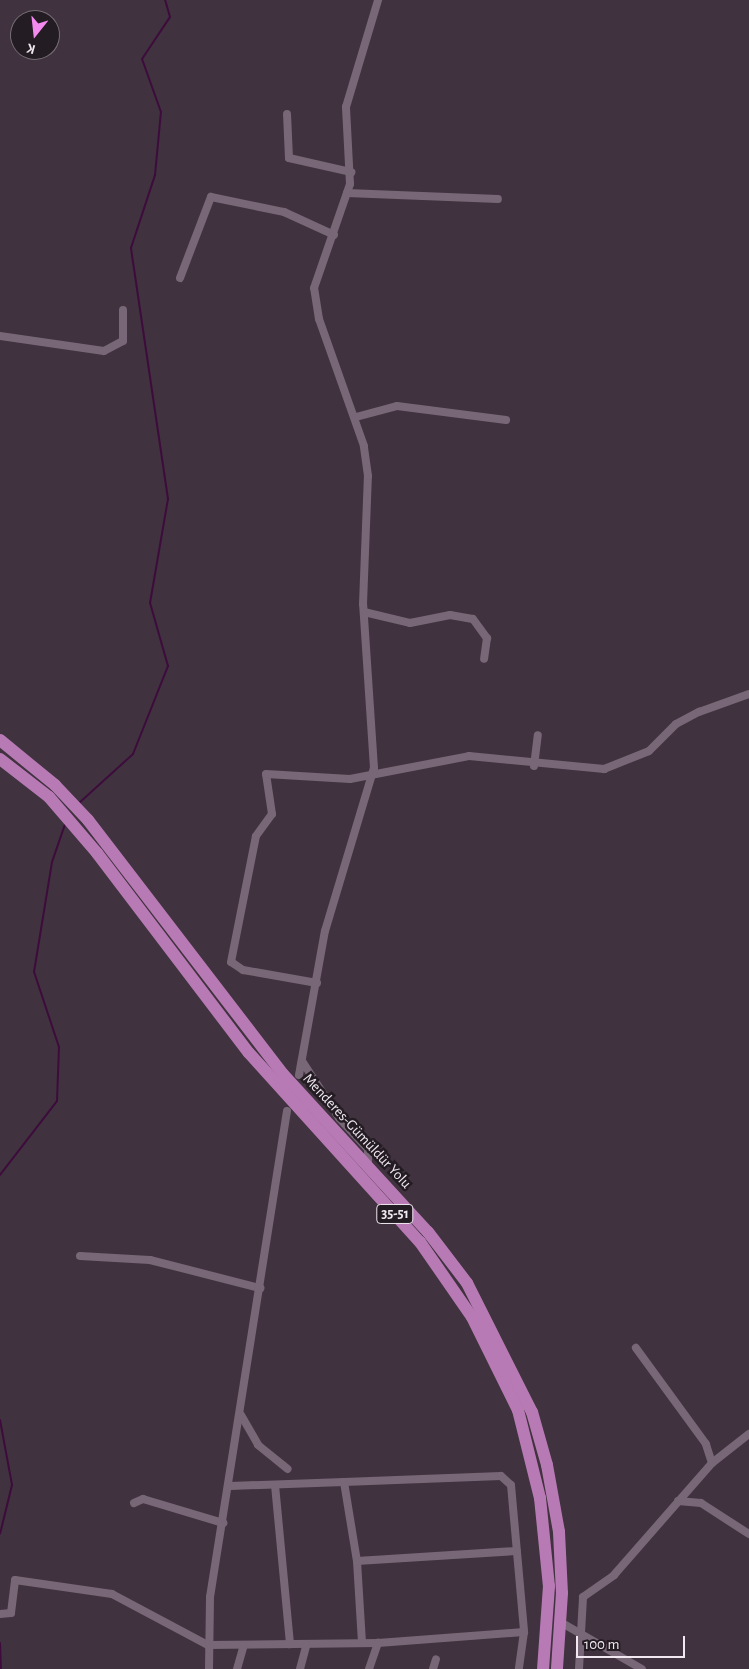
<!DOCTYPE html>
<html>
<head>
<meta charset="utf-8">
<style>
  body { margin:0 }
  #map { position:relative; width:749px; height:1669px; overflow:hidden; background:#40323f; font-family:"Alegreya Sans",sans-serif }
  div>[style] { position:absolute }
  .stream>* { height:2px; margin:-1px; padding:0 1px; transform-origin:1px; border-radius:1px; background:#3d0c3c }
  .minor>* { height:8px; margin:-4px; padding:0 4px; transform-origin:4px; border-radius:4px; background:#786776 }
  .primary>* { height:12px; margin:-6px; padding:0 6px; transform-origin:6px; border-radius:6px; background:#b87ab4 }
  span { translate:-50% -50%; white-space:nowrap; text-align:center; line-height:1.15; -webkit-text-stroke:5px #231c22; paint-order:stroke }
  .shield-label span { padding:1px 4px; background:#231c22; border:1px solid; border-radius:4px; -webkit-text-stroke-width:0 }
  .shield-label { font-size:14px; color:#f1e8f1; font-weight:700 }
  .street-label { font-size:15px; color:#f1e8f1 }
  .north { position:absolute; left:10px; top:10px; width:50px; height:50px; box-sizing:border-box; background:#231c22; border:1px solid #756e75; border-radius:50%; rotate:196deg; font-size:14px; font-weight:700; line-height:20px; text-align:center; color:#f1e8f1 }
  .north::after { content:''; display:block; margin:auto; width:18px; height:22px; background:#f489f0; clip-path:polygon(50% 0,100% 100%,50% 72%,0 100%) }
  .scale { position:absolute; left:576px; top:1636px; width:109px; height:22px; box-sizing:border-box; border:2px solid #f1e8f1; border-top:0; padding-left:6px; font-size:15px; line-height:18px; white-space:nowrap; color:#f1e8f1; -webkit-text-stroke:4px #231c22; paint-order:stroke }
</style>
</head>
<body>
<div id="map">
  <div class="stream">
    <i style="left:79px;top:803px;width:73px;rotate:-42.2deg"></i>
    <i style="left:133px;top:754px;width:95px;rotate:-68.3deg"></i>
    <i style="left:168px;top:666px;width:66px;rotate:-105.9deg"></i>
    <i style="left:150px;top:603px;width:106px;rotate:-80.2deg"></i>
    <i style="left:168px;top:499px;width:254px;rotate:-98.4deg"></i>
    <i style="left:131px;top:248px;width:77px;rotate:-71.8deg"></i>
    <i style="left:155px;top:175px;width:63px;rotate:-84.6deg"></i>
    <i style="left:161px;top:112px;width:56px;rotate:-109.7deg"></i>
    <i style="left:142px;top:59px;width:50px;rotate:-56.3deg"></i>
    <i style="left:170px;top:17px;width:18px;rotate:-106deg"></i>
    <i style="left:0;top:1175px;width:93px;rotate:-52.4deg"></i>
    <i style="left:57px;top:1101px;width:54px;rotate:-87.9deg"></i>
    <i style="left:59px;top:1047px;width:79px;rotate:-108.4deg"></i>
    <i style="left:34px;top:972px;width:111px;rotate:-80.7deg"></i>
    <i style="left:52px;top:862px;width:39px;rotate:-71deg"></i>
    <i style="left:0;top:1420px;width:66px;rotate:79.5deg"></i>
    <i style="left:12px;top:1485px;width:50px;rotate:103.8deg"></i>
    <i style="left:0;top:1643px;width:26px;rotate:88deg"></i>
  </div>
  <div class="minor">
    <i style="left:287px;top:114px;width:44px;rotate:87.4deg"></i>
    <i style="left:289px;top:158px;width:64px;rotate:12.7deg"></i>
    <i style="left:347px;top:193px;width:151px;rotate:2.3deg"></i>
    <i style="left:180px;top:278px;width:87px;rotate:-69.1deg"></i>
    <i style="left:211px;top:197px;width:75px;rotate:11.6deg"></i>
    <i style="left:284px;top:212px;width:55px;rotate:24.7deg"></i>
    <i style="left:0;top:336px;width:105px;rotate:8.2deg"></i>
    <i style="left:104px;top:351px;width:21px;rotate:-28deg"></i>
    <i style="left:123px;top:341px;width:31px;rotate:-90deg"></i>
    <i style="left:356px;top:417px;width:42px;rotate:-15deg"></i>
    <i style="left:397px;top:406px;width:110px;rotate:7.3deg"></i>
    <i style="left:364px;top:612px;width:47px;rotate:13.4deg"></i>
    <i style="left:410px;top:623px;width:41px;rotate:-11.3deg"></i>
    <i style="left:450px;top:615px;width:23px;rotate:10deg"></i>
    <i style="left:473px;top:619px;width:24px;rotate:54deg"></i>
    <i style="left:487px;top:638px;width:21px;rotate:98deg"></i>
    <i style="left:534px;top:766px;width:31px;rotate:-83deg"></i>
    <i style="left:317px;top:983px;width:75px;rotate:-170deg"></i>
    <i style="left:243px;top:970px;width:14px;rotate:-146deg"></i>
    <i style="left:231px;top:962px;width:128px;rotate:-78.8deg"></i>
    <i style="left:256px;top:836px;width:27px;rotate:-54deg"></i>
    <i style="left:272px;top:814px;width:40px;rotate:-98.5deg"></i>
    <i style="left:266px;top:774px;width:84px;rotate:3.4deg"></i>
    <i style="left:350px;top:779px;width:121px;rotate:-10.9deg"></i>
    <i style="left:469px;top:756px;width:136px;rotate:5.5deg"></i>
    <i style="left:604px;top:769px;width:48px;rotate:-21.8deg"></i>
    <i style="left:649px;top:751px;width:38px;rotate:-45deg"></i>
    <i style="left:676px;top:724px;width:26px;rotate:-28deg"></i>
    <i style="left:699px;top:712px;width:53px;rotate:-19.8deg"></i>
    <i style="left:302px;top:1061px;width:68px;rotate:57deg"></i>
    <i style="left:339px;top:1118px;width:42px;rotate:46.9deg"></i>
    <i style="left:368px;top:1149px;width:17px;rotate:90deg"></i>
    <i style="left:299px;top:1075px;width:146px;rotate:-79.8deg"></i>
    <i style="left:325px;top:931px;width:170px;rotate:-73.3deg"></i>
    <i style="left:374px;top:768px;width:164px;rotate:-93.8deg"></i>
    <i style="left:363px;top:604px;width:128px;rotate:-87.8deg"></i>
    <i style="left:368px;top:476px;width:30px;rotate:-98deg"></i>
    <i style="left:364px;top:446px;width:135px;rotate:-109.5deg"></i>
    <i style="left:319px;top:319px;width:31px;rotate:-99deg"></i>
    <i style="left:314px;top:288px;width:110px;rotate:-70.9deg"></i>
    <i style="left:350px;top:184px;width:77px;rotate:-93deg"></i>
    <i style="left:346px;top:107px;width:112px;rotate:-73.3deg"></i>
    <i style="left:80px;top:1256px;width:70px;rotate:3.3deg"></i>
    <i style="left:150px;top:1260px;width:114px;rotate:14.3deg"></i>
    <i style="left:241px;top:1415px;width:34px;rotate:60deg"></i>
    <i style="left:258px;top:1445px;width:38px;rotate:39deg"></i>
    <i style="left:712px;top:1463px;width:47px;rotate:-38.1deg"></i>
    <i style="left:344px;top:1482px;width:157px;rotate:-2.2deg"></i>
    <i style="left:501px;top:1476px;width:13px;rotate:42deg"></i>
    <i style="left:511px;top:1485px;width:148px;rotate:84.9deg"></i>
    <i style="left:524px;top:1632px;width:37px;rotate:98deg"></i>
    <i style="left:275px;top:1485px;width:160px;rotate:84.6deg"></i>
    <i style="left:230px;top:1486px;width:114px;rotate:-2deg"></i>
    <i style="left:344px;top:1482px;width:80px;rotate:80.7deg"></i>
    <i style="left:357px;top:1561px;width:82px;rotate:86.5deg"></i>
    <i style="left:678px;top:1501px;width:23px;rotate:5deg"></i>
    <i style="left:701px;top:1503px;width:57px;rotate:32.9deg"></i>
    <i style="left:134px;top:1503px;width:10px;rotate:-24deg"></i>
    <i style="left:143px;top:1499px;width:84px;rotate:16.7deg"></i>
    <i style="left:357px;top:1561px;width:160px;rotate:-3.6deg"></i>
    <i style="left:0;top:1614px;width:11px;rotate:-5deg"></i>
    <i style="left:11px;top:1613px;width:33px;rotate:-83deg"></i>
    <i style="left:15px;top:1580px;width:98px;rotate:8.2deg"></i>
    <i style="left:112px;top:1594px;width:109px;rotate:28deg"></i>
    <i style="left:208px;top:1645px;width:170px;rotate:-0.7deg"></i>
    <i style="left:378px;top:1643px;width:146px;rotate:-4.3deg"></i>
    <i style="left:562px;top:1623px;width:92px;rotate:29.9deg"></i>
    <i style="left:209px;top:1669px;width:72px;rotate:-89.2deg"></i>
    <i style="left:210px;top:1597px;width:492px;rotate:-81deg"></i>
    <i style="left:237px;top:1669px;width:25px;rotate:-74deg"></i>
    <i style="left:300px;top:1669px;width:24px;rotate:-75deg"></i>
    <i style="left:369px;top:1669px;width:28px;rotate:-71deg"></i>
    <i style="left:433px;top:1669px;width:10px;rotate:-73deg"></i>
    <i style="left:579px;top:1669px;width:72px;rotate:-86.8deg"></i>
    <i style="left:583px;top:1597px;width:38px;rotate:-35deg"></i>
    <i style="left:614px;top:1575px;width:149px;rotate:-48.8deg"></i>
    <i style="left:712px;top:1463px;width:20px;rotate:-108deg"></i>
    <i style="left:706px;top:1444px;width:119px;rotate:-126.1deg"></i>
  </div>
  <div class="primary">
    <i style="left:0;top:740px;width:71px;rotate:39.3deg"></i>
    <i style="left:55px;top:785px;width:48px;rotate:46.7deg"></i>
    <i style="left:88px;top:820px;width:320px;rotate:52.5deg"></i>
    <i style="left:283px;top:1074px;width:214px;rotate:47.5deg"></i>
    <i style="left:428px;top:1232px;width:64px;rotate:52.6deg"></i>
    <i style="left:467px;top:1283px;width:144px;rotate:63.3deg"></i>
    <i style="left:532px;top:1412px;width:55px;rotate:74.2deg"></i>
    <i style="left:547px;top:1465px;width:68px;rotate:79.8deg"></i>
    <i style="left:559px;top:1532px;width:61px;rotate:87.2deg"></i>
    <i style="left:562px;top:1593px;width:76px;rotate:93.8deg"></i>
    <i style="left:0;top:759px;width:62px;rotate:37.8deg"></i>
    <i style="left:49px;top:797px;width:74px;rotate:49.4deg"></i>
    <i style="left:97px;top:853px;width:251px;rotate:52.8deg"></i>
    <i style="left:249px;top:1053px;width:255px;rotate:47.9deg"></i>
    <i style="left:420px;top:1242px;width:91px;rotate:55.3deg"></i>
    <i style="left:472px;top:1317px;width:104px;rotate:63.7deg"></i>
    <i style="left:518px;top:1410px;width:91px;rotate:76deg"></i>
    <i style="left:540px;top:1498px;width:88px;rotate:84.2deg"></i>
    <i style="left:549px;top:1586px;width:83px;rotate:94.1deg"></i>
  </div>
  <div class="shield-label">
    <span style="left:395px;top:1214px">35-51</span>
  </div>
  <div class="street-label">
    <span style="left:357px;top:1131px;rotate:47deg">Menderes-Gümüldür Yolu</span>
  </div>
  <div class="north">K</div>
  <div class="scale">100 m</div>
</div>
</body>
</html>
